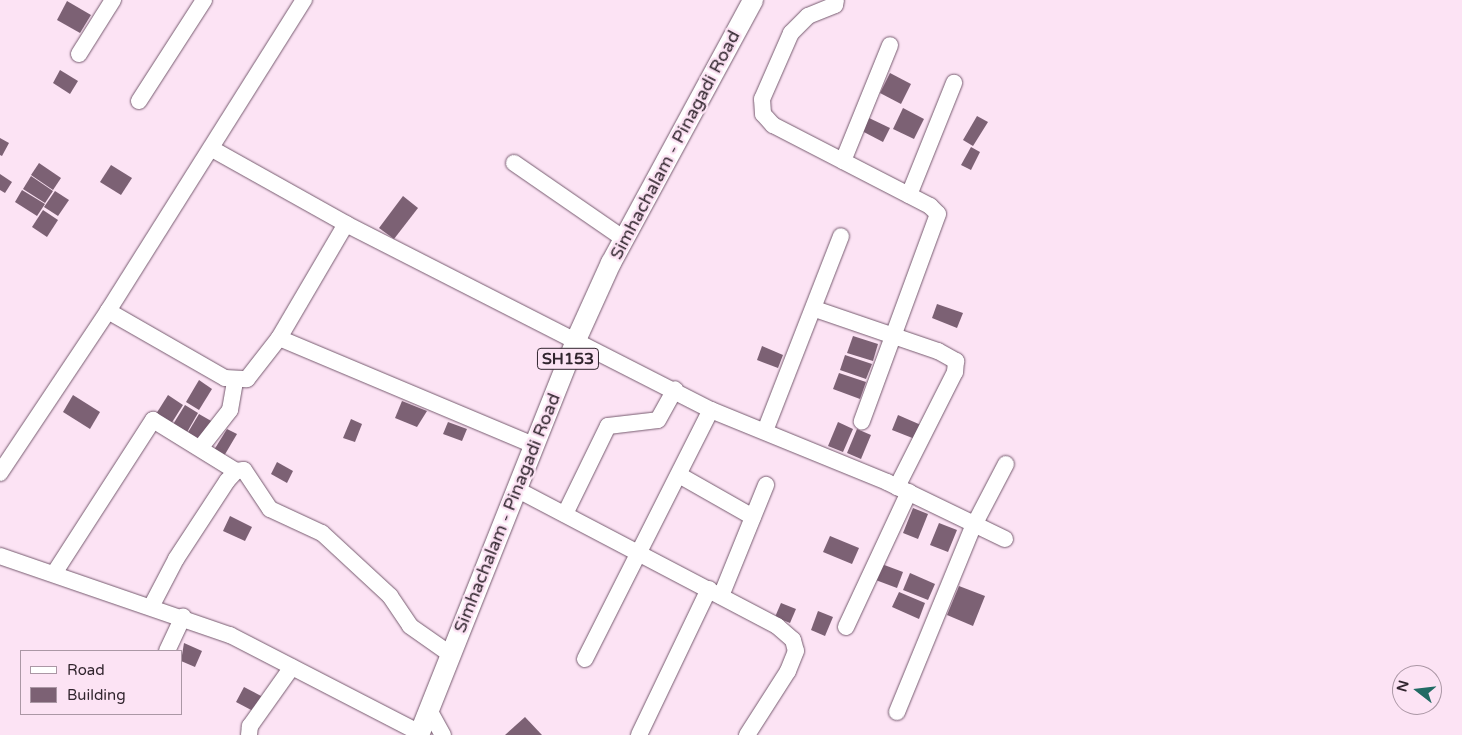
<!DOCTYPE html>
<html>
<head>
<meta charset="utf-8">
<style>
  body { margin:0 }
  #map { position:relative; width:1462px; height:735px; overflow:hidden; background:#fce3f4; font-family:"Varela Round",sans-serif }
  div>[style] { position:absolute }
  .building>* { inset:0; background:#7c6174 }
  .roads { filter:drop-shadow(0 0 1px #765b6f) drop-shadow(0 0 1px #765b6f) }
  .minor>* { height:16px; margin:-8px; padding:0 8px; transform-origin:8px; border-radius:8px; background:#fff }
  .major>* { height:20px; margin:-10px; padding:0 10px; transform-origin:10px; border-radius:10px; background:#fff }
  span { translate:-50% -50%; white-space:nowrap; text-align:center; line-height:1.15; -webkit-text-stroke:5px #fce3f4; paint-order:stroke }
  .shield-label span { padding:1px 4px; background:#fce3f4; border:1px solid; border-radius:4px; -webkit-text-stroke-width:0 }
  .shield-label { font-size:16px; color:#31252e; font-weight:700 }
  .street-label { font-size:18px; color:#31252e }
  .legend { position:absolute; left:20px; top:650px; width:162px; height:65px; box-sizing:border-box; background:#fce3f4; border:1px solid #ab97a5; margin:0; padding:6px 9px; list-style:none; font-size:15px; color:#31252e }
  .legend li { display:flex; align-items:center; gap:10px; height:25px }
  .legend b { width:25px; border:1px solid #ab97a5 }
  .north { position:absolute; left:1392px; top:665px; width:50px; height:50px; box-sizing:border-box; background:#fce3f4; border:1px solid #ab97a5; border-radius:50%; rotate:286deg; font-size:14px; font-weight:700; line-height:20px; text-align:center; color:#31252e }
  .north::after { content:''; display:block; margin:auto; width:18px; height:22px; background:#216b64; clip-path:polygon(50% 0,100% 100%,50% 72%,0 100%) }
</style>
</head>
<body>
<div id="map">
  <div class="building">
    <i style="clip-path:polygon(67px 1px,91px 15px,80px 33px,57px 20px)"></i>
    <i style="clip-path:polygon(60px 70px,78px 81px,70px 94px,53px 83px)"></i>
    <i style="clip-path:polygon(890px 73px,911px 84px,901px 104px,880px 93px)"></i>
    <i style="clip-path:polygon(903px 108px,924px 119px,914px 139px,893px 129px)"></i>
    <i style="clip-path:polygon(977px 116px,988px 122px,973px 146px,963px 140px)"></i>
    <i style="clip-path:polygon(867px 117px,890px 128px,883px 142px,860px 130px)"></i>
    <i style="clip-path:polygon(0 138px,9px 143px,2px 156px,0 155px)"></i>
    <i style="clip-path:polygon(971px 147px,980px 152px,971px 170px,961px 165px)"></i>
    <i style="clip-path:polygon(39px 163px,61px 178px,53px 190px,31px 175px)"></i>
    <i style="clip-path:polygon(111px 165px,132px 178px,121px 195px,100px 182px)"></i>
    <i style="clip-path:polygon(0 174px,12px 182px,5px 193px,0 190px)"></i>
    <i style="clip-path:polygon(31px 176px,53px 191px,45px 203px,23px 189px)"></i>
    <i style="clip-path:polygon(22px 190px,45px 204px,37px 216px,15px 202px)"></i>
    <i style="clip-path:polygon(55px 191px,69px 200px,58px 216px,44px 207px)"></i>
    <i style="clip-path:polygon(403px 196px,418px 208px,394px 239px,379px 228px)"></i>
    <i style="clip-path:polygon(43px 210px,58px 220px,47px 237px,32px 227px)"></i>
    <i style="clip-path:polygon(937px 304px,963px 313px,957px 328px,932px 318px)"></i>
    <i style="clip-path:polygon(853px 336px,878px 344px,873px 361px,847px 353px)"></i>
    <i style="clip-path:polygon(762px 346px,783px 355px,778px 368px,757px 360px)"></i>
    <i style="clip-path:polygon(845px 355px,872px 364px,866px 379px,840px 370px)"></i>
    <i style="clip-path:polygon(839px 373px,866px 382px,860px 399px,833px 389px)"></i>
    <i style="clip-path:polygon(199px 380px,212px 389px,199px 410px,186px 402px)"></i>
    <i style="clip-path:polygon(73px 395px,100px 412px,90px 429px,63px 412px)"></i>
    <i style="clip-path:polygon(168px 395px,183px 405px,171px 424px,156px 414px)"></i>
    <i style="clip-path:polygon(402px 401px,427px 411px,417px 427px,395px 418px)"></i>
    <i style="clip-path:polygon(185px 405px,198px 413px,186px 434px,172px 426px)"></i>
    <i style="clip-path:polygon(199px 414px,213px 422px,201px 442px,187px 434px)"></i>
    <i style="clip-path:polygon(898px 415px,921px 425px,915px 439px,892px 430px)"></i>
    <i style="clip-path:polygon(351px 419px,362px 424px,355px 442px,343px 438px)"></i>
    <i style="clip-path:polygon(448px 422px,467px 429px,462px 441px,443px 434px)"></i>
    <i style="clip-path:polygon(838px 422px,853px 429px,843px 452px,828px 446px)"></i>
    <i style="clip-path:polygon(227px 429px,237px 434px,224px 456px,214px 450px)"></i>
    <i style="clip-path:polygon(857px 429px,871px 435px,861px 459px,847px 453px)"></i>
    <i style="clip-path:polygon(277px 462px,293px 471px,287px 483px,271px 474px)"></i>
    <i style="clip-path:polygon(913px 508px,928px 514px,918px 539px,903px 533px)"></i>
    <i style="clip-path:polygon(230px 516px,252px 527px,245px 541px,223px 531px)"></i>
    <i style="clip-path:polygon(939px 523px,957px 530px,948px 552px,930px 545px)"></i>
    <i style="clip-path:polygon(830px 536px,859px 548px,852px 564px,823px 552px)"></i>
    <i style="clip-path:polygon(879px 563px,903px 572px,897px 588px,873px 579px)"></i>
    <i style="clip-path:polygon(910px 573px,935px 584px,928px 600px,903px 590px)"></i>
    <i style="clip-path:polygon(959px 586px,985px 596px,973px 626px,947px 615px)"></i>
    <i style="clip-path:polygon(899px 592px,925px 603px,919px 619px,892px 607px)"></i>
    <i style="clip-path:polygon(781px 603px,796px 609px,790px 623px,775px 617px)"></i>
    <i style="clip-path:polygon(818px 611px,833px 617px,825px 636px,811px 630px)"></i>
    <i style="clip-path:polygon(184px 643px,202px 651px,195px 667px,181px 661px)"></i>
    <i style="clip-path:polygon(244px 687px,263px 697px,255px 712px,236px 702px)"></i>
    <i style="clip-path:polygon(525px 717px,542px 735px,505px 735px)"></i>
  </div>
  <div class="roads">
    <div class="minor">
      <i style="left:836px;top:0;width:5px;rotate:101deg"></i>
      <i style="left:835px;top:5px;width:29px;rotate:158deg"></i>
      <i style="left:808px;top:16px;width:24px;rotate:135deg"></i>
      <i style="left:791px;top:33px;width:72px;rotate:113.7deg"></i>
      <i style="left:762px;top:99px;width:15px;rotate:86deg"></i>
      <i style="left:763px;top:114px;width:15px;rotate:48deg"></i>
      <i style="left:773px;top:125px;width:177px;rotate:27.3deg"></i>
      <i style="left:930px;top:206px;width:11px;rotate:45deg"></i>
      <i style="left:938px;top:214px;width:221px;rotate:110.2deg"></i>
      <i style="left:79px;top:54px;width:64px;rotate:-57.8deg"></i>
      <i style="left:139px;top:101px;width:120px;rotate:-57.2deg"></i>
      <i style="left:212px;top:149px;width:154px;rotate:29.2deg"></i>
      <i style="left:346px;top:224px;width:410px;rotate:27deg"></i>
      <i style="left:711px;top:410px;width:190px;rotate:22.2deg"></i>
      <i style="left:887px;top:482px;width:131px;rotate:25.8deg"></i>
      <i style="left:843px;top:161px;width:125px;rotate:-67.9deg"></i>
      <i style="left:514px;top:163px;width:134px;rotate:34.6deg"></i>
      <i style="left:909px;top:195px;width:121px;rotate:-68.1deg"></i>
      <i style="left:815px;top:309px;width:130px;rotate:18.9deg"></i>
      <i style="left:938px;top:351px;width:21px;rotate:29deg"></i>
      <i style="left:956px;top:361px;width:11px;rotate:95deg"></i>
      <i style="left:955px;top:372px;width:129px;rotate:116.8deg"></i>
      <i style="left:108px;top:311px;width:135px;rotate:29.8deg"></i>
      <i style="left:225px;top:378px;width:22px;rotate:3deg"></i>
      <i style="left:247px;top:379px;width:52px;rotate:-52deg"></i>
      <i style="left:279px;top:338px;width:132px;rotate:-59.6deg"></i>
      <i style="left:279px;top:338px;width:277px;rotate:22.8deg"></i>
      <i style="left:765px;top:431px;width:209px;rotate:-68.7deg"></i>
      <i style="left:201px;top:447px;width:47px;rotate:-51.9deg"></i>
      <i style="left:230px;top:410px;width:29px;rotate:-80deg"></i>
      <i style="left:0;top:473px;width:195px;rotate:-56.3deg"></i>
      <i style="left:108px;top:311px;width:368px;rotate:-57.8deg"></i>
      <i style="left:679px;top:475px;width:85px;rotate:29.6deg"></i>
      <i style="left:518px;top:490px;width:293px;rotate:27.7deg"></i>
      <i style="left:777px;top:626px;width:21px;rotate:41deg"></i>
      <i style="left:793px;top:640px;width:11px;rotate:75deg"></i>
      <i style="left:796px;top:651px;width:22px;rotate:112deg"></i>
      <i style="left:788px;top:671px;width:76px;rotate:122.6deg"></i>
      <i style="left:565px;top:514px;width:98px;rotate:-64deg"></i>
      <i style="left:608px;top:426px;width:50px;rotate:-6.8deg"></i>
      <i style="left:658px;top:420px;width:35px;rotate:-61deg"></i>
      <i style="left:0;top:556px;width:243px;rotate:19deg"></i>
      <i style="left:230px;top:635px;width:214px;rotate:27.3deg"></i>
      <i style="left:55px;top:572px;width:181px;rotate:-57.2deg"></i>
      <i style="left:153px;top:420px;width:97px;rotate:31.6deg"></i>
      <i style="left:721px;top:596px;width:120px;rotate:-67.9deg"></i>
      <i style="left:152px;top:605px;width:52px;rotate:-62.4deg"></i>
      <i style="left:176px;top:559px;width:93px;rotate:-56.8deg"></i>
      <i style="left:227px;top:481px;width:13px;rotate:-48deg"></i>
      <i style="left:236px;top:471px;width:8px;rotate:-7deg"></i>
      <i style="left:244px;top:470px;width:47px;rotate:56.3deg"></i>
      <i style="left:270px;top:509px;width:57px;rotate:24.8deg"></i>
      <i style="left:322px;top:533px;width:93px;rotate:42.8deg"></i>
      <i style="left:390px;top:596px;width:36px;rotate:56deg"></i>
      <i style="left:410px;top:626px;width:49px;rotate:35deg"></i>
      <i style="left:846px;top:627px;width:149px;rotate:-65deg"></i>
      <i style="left:167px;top:651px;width:38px;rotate:-65deg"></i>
      <i style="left:585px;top:659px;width:279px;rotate:-63.2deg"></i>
      <i style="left:429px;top:710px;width:29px;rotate:61deg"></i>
      <i style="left:897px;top:712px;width:200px;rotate:-67.7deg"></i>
      <i style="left:973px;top:527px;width:71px;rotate:-62.4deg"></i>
      <i style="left:249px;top:735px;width:9px;rotate:-84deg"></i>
      <i style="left:250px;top:726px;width:72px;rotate:-54.6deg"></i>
      <i style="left:639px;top:735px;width:162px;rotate:-64.4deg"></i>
    </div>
    <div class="major">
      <i style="left:419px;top:735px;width:425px;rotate:-68.3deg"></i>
      <i style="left:576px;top:340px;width:85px;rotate:-65.6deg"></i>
      <i style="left:611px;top:263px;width:299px;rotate:-61.6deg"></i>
    </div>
  </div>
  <div class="shield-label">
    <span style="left:568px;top:359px">SH153</span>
  </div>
  <div class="street-label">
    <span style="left:675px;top:145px;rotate:-62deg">Simhachalam - Pinagadi Road</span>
    <span style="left:507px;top:513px;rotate:-68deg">Simhachalam - Pinagadi Road</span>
  </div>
  <ul class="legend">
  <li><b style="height:6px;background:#fff"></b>Road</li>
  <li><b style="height:14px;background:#7c6174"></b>Building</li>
  </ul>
  <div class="north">N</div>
</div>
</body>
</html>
